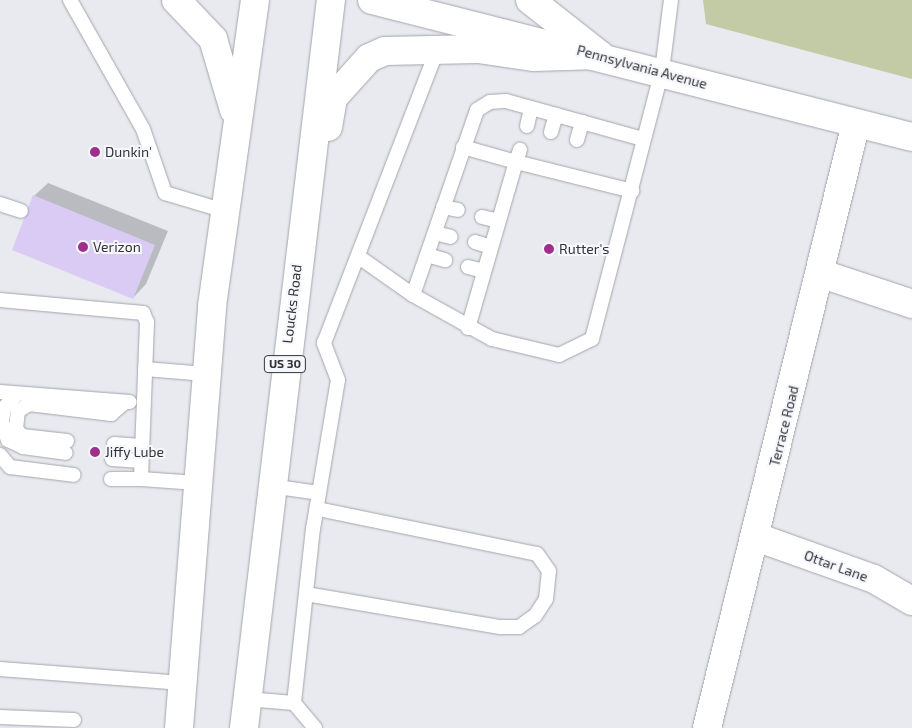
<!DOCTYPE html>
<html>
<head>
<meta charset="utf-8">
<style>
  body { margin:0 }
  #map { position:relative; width:912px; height:728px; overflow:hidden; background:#e8eaf0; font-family:"Exo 2",sans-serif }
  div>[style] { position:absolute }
  .green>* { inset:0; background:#c2cba5 }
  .shadow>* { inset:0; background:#0003 }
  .building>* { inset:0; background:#dacbf4 }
  .roads { filter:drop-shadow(0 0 1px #a4a5ab) drop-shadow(0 0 1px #a4a5ab) }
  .lane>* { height:14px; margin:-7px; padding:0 7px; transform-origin:7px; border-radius:7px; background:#fff }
  .street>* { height:28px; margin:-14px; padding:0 14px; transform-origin:14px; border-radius:14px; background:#fff }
  .secondary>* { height:28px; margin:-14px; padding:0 14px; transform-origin:14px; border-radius:14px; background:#fff }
  .highway>* { height:28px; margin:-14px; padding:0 14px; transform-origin:14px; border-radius:14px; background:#fff }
  .dots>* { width:14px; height:14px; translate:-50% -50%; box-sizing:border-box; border:2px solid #f6f7fd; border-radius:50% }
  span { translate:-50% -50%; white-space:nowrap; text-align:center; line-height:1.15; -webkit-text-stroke:4px #f6f7fd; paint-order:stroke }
  .shield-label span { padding:1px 4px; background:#f6f7fd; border:1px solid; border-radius:4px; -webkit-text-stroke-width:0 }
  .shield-label { font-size:12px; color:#343436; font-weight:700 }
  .street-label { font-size:14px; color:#343436 }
  .poi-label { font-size:14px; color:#343436 }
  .left { translate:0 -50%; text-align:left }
</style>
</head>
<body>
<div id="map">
  <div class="green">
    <i style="clip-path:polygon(703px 0,912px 0,912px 79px,706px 24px)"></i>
  </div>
  <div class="shadow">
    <i style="clip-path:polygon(48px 183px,168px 231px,146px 284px,133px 298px,34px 196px)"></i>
  </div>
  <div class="building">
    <i style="clip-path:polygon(33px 195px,155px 245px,133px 299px,12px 250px)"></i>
  </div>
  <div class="roads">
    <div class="lane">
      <i style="left:70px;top:0;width:148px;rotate:60.5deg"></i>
      <i style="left:143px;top:129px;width:68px;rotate:71deg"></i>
      <i style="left:165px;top:193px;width:63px;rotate:16.7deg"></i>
      <i style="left:527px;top:126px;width:18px;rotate:-77deg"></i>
      <i style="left:551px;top:132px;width:18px;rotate:-74deg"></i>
      <i style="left:577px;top:140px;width:19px;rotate:-74deg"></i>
      <i style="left:463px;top:147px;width:55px;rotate:15.8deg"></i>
      <i style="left:516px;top:162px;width:13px;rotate:-72deg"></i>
      <i style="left:0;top:204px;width:22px;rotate:18deg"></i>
      <i style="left:443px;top:207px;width:15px;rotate:11deg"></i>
      <i style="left:482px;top:217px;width:17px;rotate:13deg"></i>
      <i style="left:435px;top:233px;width:16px;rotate:14deg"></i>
      <i style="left:475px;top:242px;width:17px;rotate:17deg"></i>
      <i style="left:427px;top:255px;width:19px;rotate:16deg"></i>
      <i style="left:359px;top:257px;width:66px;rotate:35.1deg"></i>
      <i style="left:413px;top:295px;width:90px;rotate:29.1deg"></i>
      <i style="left:492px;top:339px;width:69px;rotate:13.4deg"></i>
      <i style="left:559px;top:355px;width:37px;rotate:-26deg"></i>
      <i style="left:592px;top:339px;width:277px;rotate:-75.4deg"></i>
      <i style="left:662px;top:71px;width:72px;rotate:-82.8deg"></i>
      <i style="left:468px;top:267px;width:16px;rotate:14deg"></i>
      <i style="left:413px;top:295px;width:196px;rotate:-70.9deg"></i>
      <i style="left:477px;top:110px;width:15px;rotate:-32deg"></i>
      <i style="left:490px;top:102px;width:16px;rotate:-4deg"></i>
      <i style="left:506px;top:101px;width:142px;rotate:15.5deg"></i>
      <i style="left:0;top:300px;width:144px;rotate:5.2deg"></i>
      <i style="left:143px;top:313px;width:10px;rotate:66deg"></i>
      <i style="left:147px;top:322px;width:157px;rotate:92.2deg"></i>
      <i style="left:141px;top:479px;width:56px;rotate:4.1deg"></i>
      <i style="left:468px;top:328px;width:173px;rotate:-73.9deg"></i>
      <i style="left:516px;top:162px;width:120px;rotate:14deg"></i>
      <i style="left:145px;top:369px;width:61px;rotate:4.7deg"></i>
      <i style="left:0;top:392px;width:130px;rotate:4.4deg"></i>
      <i style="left:17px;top:394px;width:19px;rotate:133deg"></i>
      <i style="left:4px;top:408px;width:14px;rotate:98deg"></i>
      <i style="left:2px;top:422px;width:19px;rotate:72deg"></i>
      <i style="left:8px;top:440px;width:17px;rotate:25deg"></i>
      <i style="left:23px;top:447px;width:43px;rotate:7.9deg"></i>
      <i style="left:67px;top:441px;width:45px;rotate:-173.7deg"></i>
      <i style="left:22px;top:436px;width:9px;rotate:-131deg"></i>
      <i style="left:16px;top:429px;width:18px;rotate:-84deg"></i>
      <i style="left:18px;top:411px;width:13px;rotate:-32deg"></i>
      <i style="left:29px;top:404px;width:83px;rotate:7deg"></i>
      <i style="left:111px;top:414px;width:17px;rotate:-40deg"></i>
      <i style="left:114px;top:444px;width:27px;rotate:4deg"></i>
      <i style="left:0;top:455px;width:16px;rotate:50deg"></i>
      <i style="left:10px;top:467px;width:64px;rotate:7.1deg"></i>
      <i style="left:112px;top:459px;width:29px;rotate:4deg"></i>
      <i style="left:111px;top:479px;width:30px"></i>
      <i style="left:270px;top:486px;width:49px;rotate:8.1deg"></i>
      <i style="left:306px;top:594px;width:197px;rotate:9.7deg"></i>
      <i style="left:500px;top:627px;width:19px"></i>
      <i style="left:519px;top:627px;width:19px;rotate:-35deg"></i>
      <i style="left:535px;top:616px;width:20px;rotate:-57deg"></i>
      <i style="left:546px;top:599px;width:28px;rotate:-84deg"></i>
      <i style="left:549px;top:571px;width:21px;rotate:-125deg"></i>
      <i style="left:537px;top:554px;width:225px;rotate:-168.4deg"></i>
      <i style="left:0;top:669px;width:183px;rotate:4.4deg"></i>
      <i style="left:247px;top:699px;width:47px;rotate:4.9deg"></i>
      <i style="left:294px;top:703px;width:175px;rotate:-83.8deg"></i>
      <i style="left:313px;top:529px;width:151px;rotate:-80.5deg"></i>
      <i style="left:338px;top:380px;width:40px;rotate:-111deg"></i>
      <i style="left:324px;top:343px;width:314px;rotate:-68.9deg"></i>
      <i style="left:294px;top:703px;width:33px;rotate:50deg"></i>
      <i style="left:0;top:717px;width:74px;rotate:2.3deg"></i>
    </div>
    <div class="street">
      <i style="left:822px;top:274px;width:95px;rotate:18.4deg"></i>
      <i style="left:756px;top:537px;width:125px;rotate:19.6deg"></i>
      <i style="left:874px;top:579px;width:44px;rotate:30.1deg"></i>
      <i style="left:707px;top:728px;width:623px;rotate:-76.16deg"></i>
    </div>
    <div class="secondary">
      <i style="left:372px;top:0;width:557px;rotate:14.24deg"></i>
    </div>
    <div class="highway">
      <i style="left:176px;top:0;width:54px;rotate:46.5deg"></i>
      <i style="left:213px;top:39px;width:74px;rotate:73.5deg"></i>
      <i style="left:530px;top:0;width:89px;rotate:38.2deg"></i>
      <i style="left:328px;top:127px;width:29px;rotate:-80deg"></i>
      <i style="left:333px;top:98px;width:54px;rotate:-48deg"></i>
      <i style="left:369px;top:58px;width:17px;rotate:-24deg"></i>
      <i style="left:385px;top:51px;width:93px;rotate:-1.2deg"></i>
      <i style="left:478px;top:49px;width:57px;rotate:8.1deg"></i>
      <i style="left:534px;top:57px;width:66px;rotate:-1.7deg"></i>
      <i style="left:179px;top:728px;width:423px;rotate:-85.5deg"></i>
      <i style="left:212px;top:306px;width:309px;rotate:-82deg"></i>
      <i style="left:244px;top:728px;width:733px;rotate:-83.19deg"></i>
    </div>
  </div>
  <div class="dots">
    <i style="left:95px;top:152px;background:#a02f8c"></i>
    <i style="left:83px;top:247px;background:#a02f8c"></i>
    <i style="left:549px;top:249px;background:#a02f8c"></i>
    <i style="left:95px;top:452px;background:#a02f8c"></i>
  </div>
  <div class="shield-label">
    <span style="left:285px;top:364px">US 30</span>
  </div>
  <div class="street-label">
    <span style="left:642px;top:67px;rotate:15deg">Pennsylvania Avenue</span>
    <span style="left:292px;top:304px;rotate:-83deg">Loucks Road</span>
    <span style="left:784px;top:426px;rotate:-76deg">Terrace Road</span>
    <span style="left:836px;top:566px;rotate:20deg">Ottar Lane</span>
  </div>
  <div class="poi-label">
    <span class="left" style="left:105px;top:152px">Dunkin'</span>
    <span class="left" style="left:93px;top:247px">Verizon</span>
    <span class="left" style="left:559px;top:249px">Rutter's</span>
    <span class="left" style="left:105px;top:452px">Jiffy Lube</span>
  </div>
</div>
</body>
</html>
